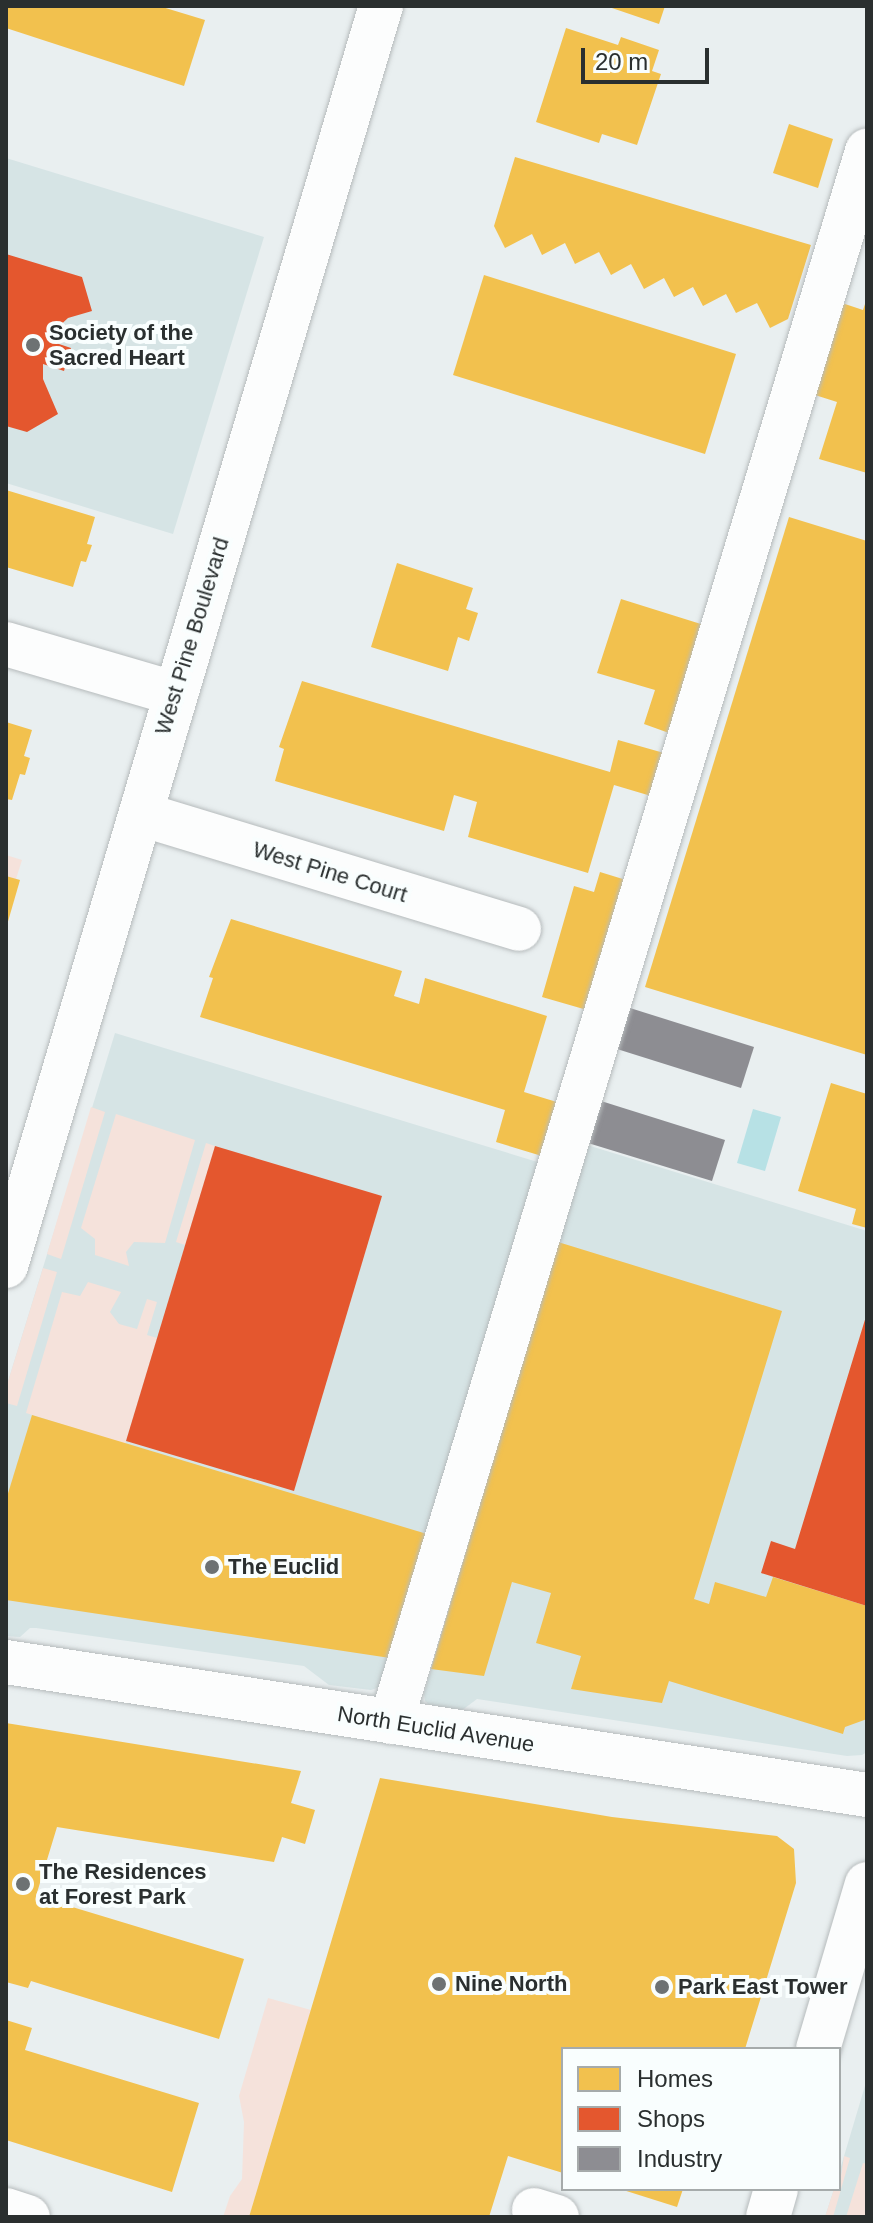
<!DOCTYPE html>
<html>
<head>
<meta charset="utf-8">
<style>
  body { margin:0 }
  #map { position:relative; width:873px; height:2223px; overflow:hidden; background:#e9eff0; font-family:Helvetica,sans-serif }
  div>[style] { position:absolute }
  .built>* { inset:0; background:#d6e4e5 }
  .green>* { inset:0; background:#f5e2db }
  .water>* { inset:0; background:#b7e1e5 }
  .homes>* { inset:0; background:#f2c14e }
  .shops>* { inset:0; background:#e4572e }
  .industry>* { inset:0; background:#8d8d92 }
  .roads { filter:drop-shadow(0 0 2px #b6bbbc) drop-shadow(0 0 2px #b6bbbc) }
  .minor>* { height:44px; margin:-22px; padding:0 22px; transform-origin:22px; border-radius:22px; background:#fcfdfd }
  .dots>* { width:22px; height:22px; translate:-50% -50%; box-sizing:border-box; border:4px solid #f9fefe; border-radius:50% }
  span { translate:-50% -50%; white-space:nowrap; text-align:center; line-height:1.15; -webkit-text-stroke:8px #f9fefe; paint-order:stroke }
  .poi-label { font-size:22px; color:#2a2f2f; font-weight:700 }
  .left { translate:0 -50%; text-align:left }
  .street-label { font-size:22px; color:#2a2f2f }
  .frame { position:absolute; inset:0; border:8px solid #2a2f2f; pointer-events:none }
  .legend { position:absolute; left:561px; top:2047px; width:280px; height:144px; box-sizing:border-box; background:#f9fefe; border:2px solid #a6abab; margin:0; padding:10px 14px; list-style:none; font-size:24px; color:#2a2f2f }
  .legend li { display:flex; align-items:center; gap:16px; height:40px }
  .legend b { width:40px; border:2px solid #a6abab }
  .scale { position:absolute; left:581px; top:48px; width:128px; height:36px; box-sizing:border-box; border:4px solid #2a2f2f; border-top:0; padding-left:10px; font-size:24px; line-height:28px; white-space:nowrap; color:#2a2f2f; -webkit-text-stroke:6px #f9fefe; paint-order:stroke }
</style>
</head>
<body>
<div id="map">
  <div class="built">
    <i style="clip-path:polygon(6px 158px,264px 237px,173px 534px,6px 483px)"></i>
    <i style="clip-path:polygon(115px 1033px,544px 1164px,380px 1687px,371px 1690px,329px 1685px,304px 1666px,36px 1628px,30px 1628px,20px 1637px,6px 1636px,6px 1388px)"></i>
    <i style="clip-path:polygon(587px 1145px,867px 1231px,867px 1752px,862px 1755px,847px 1756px,477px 1699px,461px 1711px,429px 1705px,425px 1701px,424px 1694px)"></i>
    <i style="clip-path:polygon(867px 2079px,867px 2217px,825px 2217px,834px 2189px,839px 2189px,839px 2173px)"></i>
  </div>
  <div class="green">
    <i style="clip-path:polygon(6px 855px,22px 860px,16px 879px,6px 876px)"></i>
    <i style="clip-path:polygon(91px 1107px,105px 1112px,61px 1259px,47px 1254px)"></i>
    <i style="clip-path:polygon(116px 1114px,195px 1140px,165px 1243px,134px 1242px,126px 1252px,129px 1266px,95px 1255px,95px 1239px,81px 1228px)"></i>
    <i style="clip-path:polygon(206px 1143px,215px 1146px,185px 1245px,176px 1242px)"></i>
    <i style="clip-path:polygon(43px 1268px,57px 1272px,17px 1406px,6px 1403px,6px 1388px)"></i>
    <i style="clip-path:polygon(88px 1282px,121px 1292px,110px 1312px,119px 1324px,137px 1329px,147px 1299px,157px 1302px,147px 1335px,157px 1338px,125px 1444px,26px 1413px,62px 1292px,80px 1296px)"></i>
    <i style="clip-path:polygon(268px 1998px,311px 2010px,249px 2217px,223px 2217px,230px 2196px,242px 2179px,244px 2122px,239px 2096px)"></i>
    <i style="clip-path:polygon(844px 2156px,850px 2158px,833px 2217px,825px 2217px,834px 2189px,839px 2189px)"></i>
    <i style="clip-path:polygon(863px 2163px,867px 2164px,867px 2217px,846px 2217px)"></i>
  </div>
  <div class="water">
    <i style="clip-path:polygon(753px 1109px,781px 1117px,765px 1171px,737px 1163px)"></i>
  </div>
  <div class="homes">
    <i style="clip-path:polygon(6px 6px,159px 6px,205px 20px,184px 86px,6px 28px)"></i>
    <i style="clip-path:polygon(606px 6px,665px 6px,659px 24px)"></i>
    <i style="clip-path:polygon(566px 28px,618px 45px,621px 37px,659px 50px,652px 71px,661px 74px,637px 145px,602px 134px,599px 143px,536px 122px)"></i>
    <i style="clip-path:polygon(789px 124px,833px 139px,818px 188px,773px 173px)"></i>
    <i style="clip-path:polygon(515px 157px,811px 245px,788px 319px,770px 328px,757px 303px,736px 313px,726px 294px,703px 306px,693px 287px,674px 297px,664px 278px,644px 289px,631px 264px,611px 275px,599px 252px,575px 264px,565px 243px,542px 255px,532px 234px,505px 248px,494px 226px)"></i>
    <i style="clip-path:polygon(484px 275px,736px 354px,705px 454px,453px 375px)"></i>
    <i style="clip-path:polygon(867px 298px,867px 473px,819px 459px,837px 402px,815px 395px,842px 303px,863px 310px)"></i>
    <i style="clip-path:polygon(6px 490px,95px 517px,87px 544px,92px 545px,86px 562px,81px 561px,73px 587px,6px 567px)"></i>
    <i style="clip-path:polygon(789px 517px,867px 541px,867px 1055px,645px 987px)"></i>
    <i style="clip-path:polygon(397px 563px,473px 588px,466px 609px,478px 613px,469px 641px,458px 637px,448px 671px,371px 647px)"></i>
    <i style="clip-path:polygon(621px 599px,704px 625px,669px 733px,644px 724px,655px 690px,597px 673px)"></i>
    <i style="clip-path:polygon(302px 681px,610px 772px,618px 740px,664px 753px,651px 796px,614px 785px,588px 873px,468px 837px,477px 802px,454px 795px,444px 831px,275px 781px,284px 749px,279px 747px)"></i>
    <i style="clip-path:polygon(6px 722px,32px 730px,24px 756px,30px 758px,25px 775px,20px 774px,12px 800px,6px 799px)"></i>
    <i style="clip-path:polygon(600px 872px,626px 880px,587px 1010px,542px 997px,574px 886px,594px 892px)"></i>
    <i style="clip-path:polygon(6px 876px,20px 880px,7px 925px,6px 925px)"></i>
    <i style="clip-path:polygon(231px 919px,402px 971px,394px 996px,419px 1004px,425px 978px,547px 1016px,524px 1092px,560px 1103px,545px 1157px,496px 1142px,505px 1110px,200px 1017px,213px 978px,209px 977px)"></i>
    <i style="clip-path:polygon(831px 1083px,867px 1094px,867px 1228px,852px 1224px,856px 1209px,798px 1191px)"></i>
    <i style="clip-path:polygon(558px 1242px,782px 1311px,694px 1599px,709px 1604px,715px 1582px,766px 1597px,773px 1577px,867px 1606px,867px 1719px,845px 1727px,843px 1734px,669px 1681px,662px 1703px,571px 1689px,581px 1656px,536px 1643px,551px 1593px,512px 1582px,484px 1676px,431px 1669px)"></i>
    <i style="clip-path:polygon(32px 1415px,427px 1534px,390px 1658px,6px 1600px,6px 1500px)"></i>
    <i style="clip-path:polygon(6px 1723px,301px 1771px,291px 1803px,315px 1810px,305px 1844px,282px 1837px,274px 1862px,57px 1827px,36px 1896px,244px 1959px,219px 2039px,31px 1981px,28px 1988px,6px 1982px)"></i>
    <i style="clip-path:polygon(380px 1778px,612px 1817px,777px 1836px,794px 1849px,796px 1883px,745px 2049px,563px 2049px,563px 2173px,508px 2156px,489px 2217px,249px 2217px)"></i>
    <i style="clip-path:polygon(6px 2020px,32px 2028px,25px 2050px,199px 2103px,172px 2192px,6px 2140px)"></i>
    <i style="clip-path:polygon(620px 2189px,683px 2189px,677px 2207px)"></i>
  </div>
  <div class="shops">
    <i style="clip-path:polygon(6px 254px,82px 277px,92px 311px,68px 318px,54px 331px,50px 341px,71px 348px,64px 371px,43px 364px,43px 379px,58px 414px,27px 432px,6px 426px)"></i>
    <i style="clip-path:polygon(215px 1146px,382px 1196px,294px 1491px,126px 1441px)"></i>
    <i style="clip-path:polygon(867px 1313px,867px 1606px,761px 1573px,771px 1541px,795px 1549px)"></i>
  </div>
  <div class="industry">
    <i style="clip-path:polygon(630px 1008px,754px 1047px,741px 1088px,617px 1049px)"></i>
    <i style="clip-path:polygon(601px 1101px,725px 1140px,712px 1181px,588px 1143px)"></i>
  </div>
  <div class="roads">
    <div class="minor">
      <i style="left:6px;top:644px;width:175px;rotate:16.3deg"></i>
      <i style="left:141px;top:814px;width:395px;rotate:16.9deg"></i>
      <i style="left:6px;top:1266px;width:1315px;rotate:-73.43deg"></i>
      <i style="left:6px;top:1662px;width:871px;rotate:8.78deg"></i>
      <i style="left:391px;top:1722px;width:1642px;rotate:-73.14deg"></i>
      <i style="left:818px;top:2049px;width:172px;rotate:-73.5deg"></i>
      <i style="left:6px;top:2210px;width:23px;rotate:18deg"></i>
      <i style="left:534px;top:2210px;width:24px;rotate:17deg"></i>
      <i style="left:768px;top:2217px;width:29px;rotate:-74deg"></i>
    </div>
  </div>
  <div class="dots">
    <i style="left:33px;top:345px;background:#6d7273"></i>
    <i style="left:212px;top:1567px;background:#6d7273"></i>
    <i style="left:23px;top:1884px;background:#6d7273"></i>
    <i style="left:439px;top:1984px;background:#6d7273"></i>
    <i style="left:662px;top:1987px;background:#6d7273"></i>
  </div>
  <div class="poi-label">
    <span class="left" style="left:49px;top:345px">Society of the<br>Sacred Heart</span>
    <span class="left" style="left:228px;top:1567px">The Euclid</span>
    <span class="left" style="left:39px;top:1884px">The Residences<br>at Forest Park</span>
    <span class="left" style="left:455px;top:1984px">Nine North</span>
    <span class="left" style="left:678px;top:1987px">Park East Tower</span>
  </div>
  <div class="street-label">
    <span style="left:192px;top:636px;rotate:-73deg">West Pine Boulevard</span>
    <span style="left:330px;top:872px;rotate:17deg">West Pine Court</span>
    <span style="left:436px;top:1729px;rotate:9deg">North Euclid Avenue</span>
  </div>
  <div class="frame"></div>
  <ul class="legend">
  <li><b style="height:22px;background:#f2c14e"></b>Homes</li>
  <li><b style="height:22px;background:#e4572e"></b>Shops</li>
  <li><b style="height:22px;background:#8d8d92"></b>Industry</li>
  </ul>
  <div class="scale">20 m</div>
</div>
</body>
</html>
